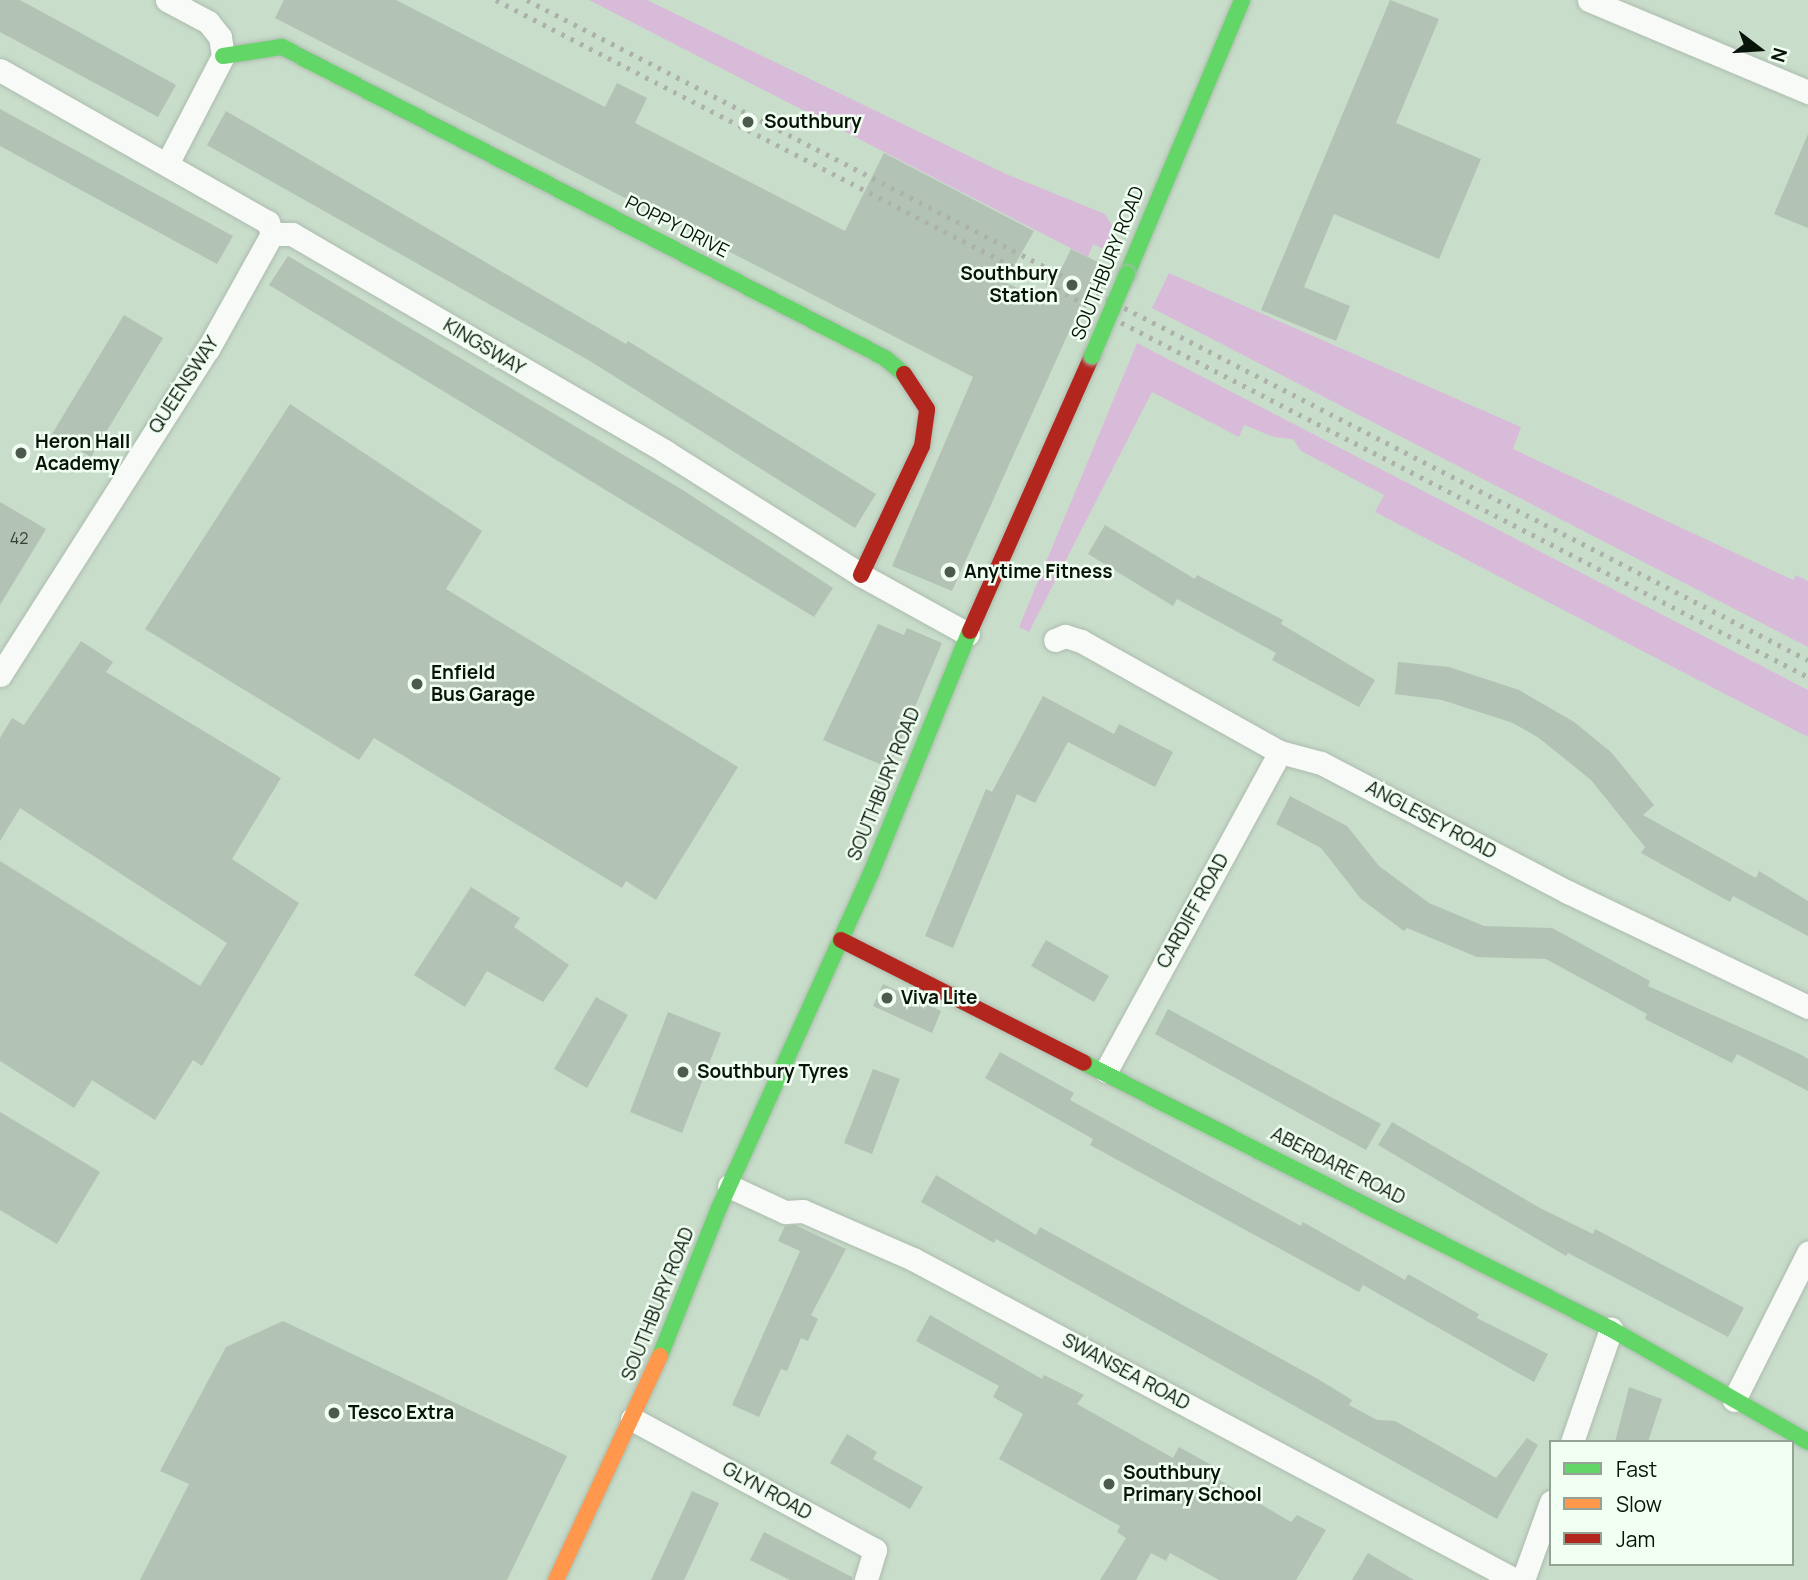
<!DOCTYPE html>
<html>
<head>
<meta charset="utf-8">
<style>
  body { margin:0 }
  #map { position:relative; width:1808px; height:1580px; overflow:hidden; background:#c9ddcb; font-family:Manrope,sans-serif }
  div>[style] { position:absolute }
  .green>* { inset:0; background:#d8bbd9 }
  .building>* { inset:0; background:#b2c2b4 }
  .roads { filter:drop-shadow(0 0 2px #acbbad) drop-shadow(0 0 2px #acbbad) }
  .street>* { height:23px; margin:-11.5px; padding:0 11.5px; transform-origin:11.5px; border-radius:11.5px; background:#f7faf7 }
  .fast>* { height:16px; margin:-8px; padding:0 8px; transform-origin:8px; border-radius:8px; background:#63d668 }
  .slow>* { height:16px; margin:-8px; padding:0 8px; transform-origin:8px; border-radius:8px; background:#ff974d }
  .jam>* { height:16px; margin:-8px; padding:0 8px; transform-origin:8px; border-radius:8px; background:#b3261e }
  .rail>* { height:5px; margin-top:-2.5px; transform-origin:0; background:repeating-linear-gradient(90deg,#acb1ac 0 3.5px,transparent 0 10.5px) }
  .bridges { filter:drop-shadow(0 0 2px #acbbad) drop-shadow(0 0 2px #acbbad) }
  .fast-bridge>* { height:16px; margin:-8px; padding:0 8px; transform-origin:8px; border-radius:8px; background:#63d668 }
  .dots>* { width:19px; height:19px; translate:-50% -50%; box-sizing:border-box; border:4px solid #f1fff2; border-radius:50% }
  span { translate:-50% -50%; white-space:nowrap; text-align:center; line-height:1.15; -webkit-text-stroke:5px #f1fff2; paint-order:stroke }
  .number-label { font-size:16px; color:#324034 }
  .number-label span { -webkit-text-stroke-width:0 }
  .poi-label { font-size:19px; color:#081409; font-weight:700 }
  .left { translate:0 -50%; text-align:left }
  .right { translate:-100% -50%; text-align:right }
  .street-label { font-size:19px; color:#081409 }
  .legend { position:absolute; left:1549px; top:1440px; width:245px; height:126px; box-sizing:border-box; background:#f1fff2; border:2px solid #94a195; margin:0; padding:9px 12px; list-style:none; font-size:21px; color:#081409 }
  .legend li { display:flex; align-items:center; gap:14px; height:35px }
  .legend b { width:35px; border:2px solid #94a195 }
  .north { position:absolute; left:1724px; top:14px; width:70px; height:70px; -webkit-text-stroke:5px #f1fff2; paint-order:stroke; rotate:107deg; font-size:19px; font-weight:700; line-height:28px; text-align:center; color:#081409 }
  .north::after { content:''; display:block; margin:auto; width:24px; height:32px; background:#081409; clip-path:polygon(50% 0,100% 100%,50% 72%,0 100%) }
</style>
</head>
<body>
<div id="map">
  <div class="green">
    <i style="clip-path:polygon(589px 0,647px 0,1006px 174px,1105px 214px,1114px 229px,1106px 250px,1093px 244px,1088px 257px)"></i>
    <i style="clip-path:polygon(1169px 273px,1521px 427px,1513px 449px,1793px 580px,1796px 575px,1808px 581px,1808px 647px,1152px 308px)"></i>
    <i style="clip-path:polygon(1137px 343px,1808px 690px,1808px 737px,1375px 512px,1384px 495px,1301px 451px,1293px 439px,1274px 437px,1244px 425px,1239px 437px,1152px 392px,1029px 632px,1019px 627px)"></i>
  </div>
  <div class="building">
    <i style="clip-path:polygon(0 0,20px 0,176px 85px,158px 117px,0 32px)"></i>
    <i style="clip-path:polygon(284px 0,396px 0,605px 107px,617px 83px,647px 98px,635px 123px,845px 231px,884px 153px,1034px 231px,1005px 282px,1045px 302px,1071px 249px,1100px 263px,952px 591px,892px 566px,973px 377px,275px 18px)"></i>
    <i style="clip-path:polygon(1390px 0,1439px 19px,1396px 123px,1481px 159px,1439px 259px,1334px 214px,1304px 287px,1350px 306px,1336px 341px,1261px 310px)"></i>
    <i style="clip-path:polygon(0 109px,233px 236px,217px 264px,0 146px)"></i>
    <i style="clip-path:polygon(226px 111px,626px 344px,628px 341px,876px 494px,855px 528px,590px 361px,207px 145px)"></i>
    <i style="clip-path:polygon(1808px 134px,1808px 228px,1774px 214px)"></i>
    <i style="clip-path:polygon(288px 256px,681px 489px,833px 588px,814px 617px,269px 285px)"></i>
    <i style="clip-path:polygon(124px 315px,163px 338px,91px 457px,52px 434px)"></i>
    <i style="clip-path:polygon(290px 404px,482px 531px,446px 589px,738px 767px,656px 900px,626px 881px,622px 888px,374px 738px,359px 760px,145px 629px)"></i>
    <i style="clip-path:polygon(0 502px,46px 529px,0 605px)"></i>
    <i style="clip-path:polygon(1105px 525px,1195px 579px,1197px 575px,1283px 620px,1281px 624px,1375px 680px,1359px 707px,1272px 660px,1276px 653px,1177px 599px,1173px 606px,1088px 554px)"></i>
    <i style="clip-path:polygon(878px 624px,904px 635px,907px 628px,942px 643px,889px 768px,823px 740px)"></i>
    <i style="clip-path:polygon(81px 641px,113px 662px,106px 672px,281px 778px,232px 859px,299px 903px,202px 1066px,193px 1060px,155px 1120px,92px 1080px,74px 1108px,0 1061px,0 861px,200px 986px,227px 943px,20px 808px,0 841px,0 738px,12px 718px,24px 725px)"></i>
    <i style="clip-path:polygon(1398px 662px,1449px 667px,1519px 690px,1574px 722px,1611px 752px,1654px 805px,1643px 815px,1756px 878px,1759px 871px,1808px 901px,1808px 936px,1733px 896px,1730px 902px,1641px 853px,1645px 847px,1591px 780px,1539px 738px,1513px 723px,1442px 700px,1395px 694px)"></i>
    <i style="clip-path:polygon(1043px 696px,1114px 734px,1119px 724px,1173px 752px,1155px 787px,1068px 742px,1035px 803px,1017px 794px,953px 948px,925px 936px,986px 789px,992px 792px)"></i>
    <i style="clip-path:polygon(1290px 796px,1347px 826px,1379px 866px,1429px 903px,1484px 926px,1552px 928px,1650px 981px,1648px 986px,1800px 1054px,1808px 1059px,1808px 1091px,1737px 1054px,1732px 1063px,1645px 1019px,1647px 1014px,1546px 959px,1477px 957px,1407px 928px,1404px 931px,1361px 899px,1321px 848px,1276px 824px)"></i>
    <i style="clip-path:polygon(471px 887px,520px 918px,514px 927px,569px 965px,543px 1002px,487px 971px,465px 1007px,414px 975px)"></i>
    <i style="clip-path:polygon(1046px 940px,1109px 976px,1094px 1002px,1031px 966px)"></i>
    <i style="clip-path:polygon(883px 984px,941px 1011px,932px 1033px,873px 1006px)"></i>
    <i style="clip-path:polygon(596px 997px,628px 1015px,587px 1088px,554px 1069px)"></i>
    <i style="clip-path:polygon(1168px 1009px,1381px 1124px,1366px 1150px,1155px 1034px)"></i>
    <i style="clip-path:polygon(668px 1012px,721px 1033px,682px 1133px,630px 1112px)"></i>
    <i style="clip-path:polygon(1000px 1052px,1074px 1093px,1070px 1100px,1201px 1172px,1301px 1226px,1303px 1222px,1405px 1280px,1408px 1274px,1479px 1314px,1477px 1318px,1548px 1354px,1534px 1382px,1363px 1285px,1359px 1292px,1090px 1145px,1093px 1139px,985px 1078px)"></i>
    <i style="clip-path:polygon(873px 1069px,900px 1079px,872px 1154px,844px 1143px)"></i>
    <i style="clip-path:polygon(0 1112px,100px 1172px,57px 1244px,0 1210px)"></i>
    <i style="clip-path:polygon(1392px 1122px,1540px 1208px,1593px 1234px,1595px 1229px,1744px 1308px,1728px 1337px,1568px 1253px,1566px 1256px,1378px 1145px)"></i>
    <i style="clip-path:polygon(936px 1175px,1036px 1235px,1040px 1227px,1318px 1379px,1352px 1400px,1349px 1405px,1377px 1420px,1395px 1421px,1496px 1478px,1527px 1438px,1538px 1445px,1497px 1519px,996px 1239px,994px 1243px,921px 1202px)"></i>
    <i style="clip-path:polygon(795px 1225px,846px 1249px,811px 1315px,818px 1319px,808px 1341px,801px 1338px,787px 1371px,781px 1369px,759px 1417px,732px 1405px,800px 1251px,778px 1241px,785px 1226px)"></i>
    <i style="clip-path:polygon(930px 1315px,1042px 1379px,1044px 1375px,1084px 1395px,1077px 1404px,1173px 1458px,1179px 1447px,1215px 1467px,1211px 1475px,1291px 1522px,1297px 1515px,1326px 1530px,1296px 1580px,1219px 1580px,1170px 1553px,1166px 1561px,1151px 1553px,1136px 1580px,1100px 1580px,1126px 1538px,1117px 1532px,1120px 1526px,999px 1459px,1023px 1414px,993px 1397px,999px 1386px,916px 1341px)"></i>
    <i style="clip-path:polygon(283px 1321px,567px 1456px,507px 1580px,140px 1580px,189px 1484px,160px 1471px,226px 1347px)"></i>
    <i style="clip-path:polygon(1629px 1387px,1662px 1399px,1648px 1442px,1615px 1442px)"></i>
    <i style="clip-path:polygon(847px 1434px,877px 1452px,873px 1459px,923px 1487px,910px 1509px,830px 1463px)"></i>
    <i style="clip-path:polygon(692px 1491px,719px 1503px,697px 1552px,684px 1580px,651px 1580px)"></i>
    <i style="clip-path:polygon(764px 1532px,852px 1577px,852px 1580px,790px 1580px,750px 1560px)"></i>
    <i style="clip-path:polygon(1368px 1553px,1414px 1580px,1352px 1580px)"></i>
  </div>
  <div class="roads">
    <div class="street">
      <i style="left:167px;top:0;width:47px;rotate:28.2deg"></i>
      <i style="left:208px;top:22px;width:19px;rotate:51deg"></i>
      <i style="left:220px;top:37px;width:19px;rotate:81deg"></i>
      <i style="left:223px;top:56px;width:119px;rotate:117.4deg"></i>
      <i style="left:1589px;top:0;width:238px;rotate:22.8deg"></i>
      <i style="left:0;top:70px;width:308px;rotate:29.6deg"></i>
      <i style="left:268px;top:222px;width:13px;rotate:72deg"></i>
      <i style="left:272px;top:234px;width:20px"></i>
      <i style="left:292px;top:234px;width:433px;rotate:30.2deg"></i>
      <i style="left:666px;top:452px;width:231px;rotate:32.2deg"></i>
      <i style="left:861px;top:575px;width:122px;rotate:28.9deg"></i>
      <i style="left:1055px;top:640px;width:11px;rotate:-22deg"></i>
      <i style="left:1065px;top:636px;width:17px;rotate:17deg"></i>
      <i style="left:1081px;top:641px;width:228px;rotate:29.2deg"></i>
      <i style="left:1280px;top:752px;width:42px;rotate:15deg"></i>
      <i style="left:1321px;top:763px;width:279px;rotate:27.6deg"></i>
      <i style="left:1568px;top:892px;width:266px;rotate:25.6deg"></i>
      <i style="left:0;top:675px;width:387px;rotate:-57.5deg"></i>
      <i style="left:208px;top:349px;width:132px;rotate:-60.9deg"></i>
      <i style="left:1106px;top:1071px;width:363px;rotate:-61.4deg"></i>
      <i style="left:729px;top:1186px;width:62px;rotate:24.9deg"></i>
      <i style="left:785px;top:1212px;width:18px;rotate:-3deg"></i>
      <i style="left:803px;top:1211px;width:120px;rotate:23.6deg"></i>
      <i style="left:913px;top:1259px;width:682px;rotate:28.07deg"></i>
      <i style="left:1734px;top:1400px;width:165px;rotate:-63.3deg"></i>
      <i style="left:632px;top:1419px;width:276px;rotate:28.3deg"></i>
      <i style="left:875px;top:1550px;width:31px;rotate:107deg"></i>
      <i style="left:1572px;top:1442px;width:120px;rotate:-71deg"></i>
      <i style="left:1523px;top:1580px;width:83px;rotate:-70.3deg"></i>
    </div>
    <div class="fast">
      <i style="left:223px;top:56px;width:60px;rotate:-8.7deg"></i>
      <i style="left:282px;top:47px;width:678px;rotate:27.28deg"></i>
      <i style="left:885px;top:358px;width:25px;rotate:40deg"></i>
      <i style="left:1127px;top:274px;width:297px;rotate:-67.2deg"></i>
      <i style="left:1084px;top:1063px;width:590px;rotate:26.78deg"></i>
      <i style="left:1611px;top:1329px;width:227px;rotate:29.8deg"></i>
      <i style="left:660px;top:1356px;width:159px;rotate:-68.3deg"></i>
      <i style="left:719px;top:1208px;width:368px;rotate:-65.6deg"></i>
      <i style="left:871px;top:873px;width:261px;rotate:-67.8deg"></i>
    </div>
    <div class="slow">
      <i style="left:556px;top:1580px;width:247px;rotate:-65.1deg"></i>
    </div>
    <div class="jam">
      <i style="left:861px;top:575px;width:143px;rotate:-64.7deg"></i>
      <i style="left:922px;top:446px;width:37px;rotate:-82deg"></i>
      <i style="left:927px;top:409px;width:42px;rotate:-123.3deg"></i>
      <i style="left:970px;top:631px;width:301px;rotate:-66.1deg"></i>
      <i style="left:841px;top:940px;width:272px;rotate:26.8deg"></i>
    </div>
  </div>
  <div class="rail">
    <i style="left:496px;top:0;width:1476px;rotate:27.29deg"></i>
    <i style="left:527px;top:0;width:1441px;rotate:27.26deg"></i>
  </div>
  <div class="bridges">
    <div class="fast-bridge">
      <i style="left:1092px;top:356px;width:89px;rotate:-66.9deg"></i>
    </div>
  </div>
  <div class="dots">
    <i style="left:748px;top:122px;background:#4c5a4d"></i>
    <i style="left:1072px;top:285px;background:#4c5a4d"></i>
    <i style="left:21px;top:453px;background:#4c5a4d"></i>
    <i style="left:950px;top:572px;background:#4c5a4d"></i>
    <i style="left:417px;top:684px;background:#4c5a4d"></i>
    <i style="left:887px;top:998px;background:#4c5a4d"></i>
    <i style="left:683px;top:1072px;background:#4c5a4d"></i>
    <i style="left:334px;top:1413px;background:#4c5a4d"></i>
    <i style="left:1109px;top:1484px;background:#4c5a4d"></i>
  </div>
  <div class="number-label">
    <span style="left:19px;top:538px">42</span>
  </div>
  <div class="poi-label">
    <span class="left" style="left:764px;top:122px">Southbury</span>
    <span class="right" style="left:1058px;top:285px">Southbury<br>Station</span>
    <span class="left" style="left:35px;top:453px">Heron Hall<br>Academy</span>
    <span class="left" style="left:964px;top:572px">Anytime Fitness</span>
    <span class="left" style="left:431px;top:684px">Enfield<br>Bus Garage</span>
    <span class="left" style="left:901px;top:998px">Viva Lite</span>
    <span class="left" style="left:697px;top:1072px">Southbury Tyres</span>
    <span class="left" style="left:348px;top:1413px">Tesco Extra</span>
    <span class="left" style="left:1123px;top:1484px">Southbury<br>Primary School</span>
  </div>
  <div class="street-label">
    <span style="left:677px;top:227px;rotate:27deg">POPPY DRIVE</span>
    <span style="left:1108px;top:263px;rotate:-68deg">SOUTHBURY ROAD</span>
    <span style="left:484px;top:347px;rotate:31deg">KINGSWAY</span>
    <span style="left:184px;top:385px;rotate:-57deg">QUEENSWAY</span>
    <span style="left:884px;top:784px;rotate:-68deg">SOUTHBURY ROAD</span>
    <span style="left:1431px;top:820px;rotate:28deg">ANGLESEY ROAD</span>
    <span style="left:1193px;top:911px;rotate:-61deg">CARDIFF ROAD</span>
    <span style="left:1338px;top:1166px;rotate:27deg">ABERDARE ROAD</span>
    <span style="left:658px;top:1304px;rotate:-68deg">SOUTHBURY ROAD</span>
    <span style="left:1126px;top:1372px;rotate:28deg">SWANSEA ROAD</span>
    <span style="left:767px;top:1491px;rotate:29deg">GLYN ROAD</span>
  </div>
  <ul class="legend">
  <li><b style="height:9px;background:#63d668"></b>Fast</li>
  <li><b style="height:9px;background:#ff974d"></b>Slow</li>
  <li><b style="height:9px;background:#b3261e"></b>Jam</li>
  </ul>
  <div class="north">N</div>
</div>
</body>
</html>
